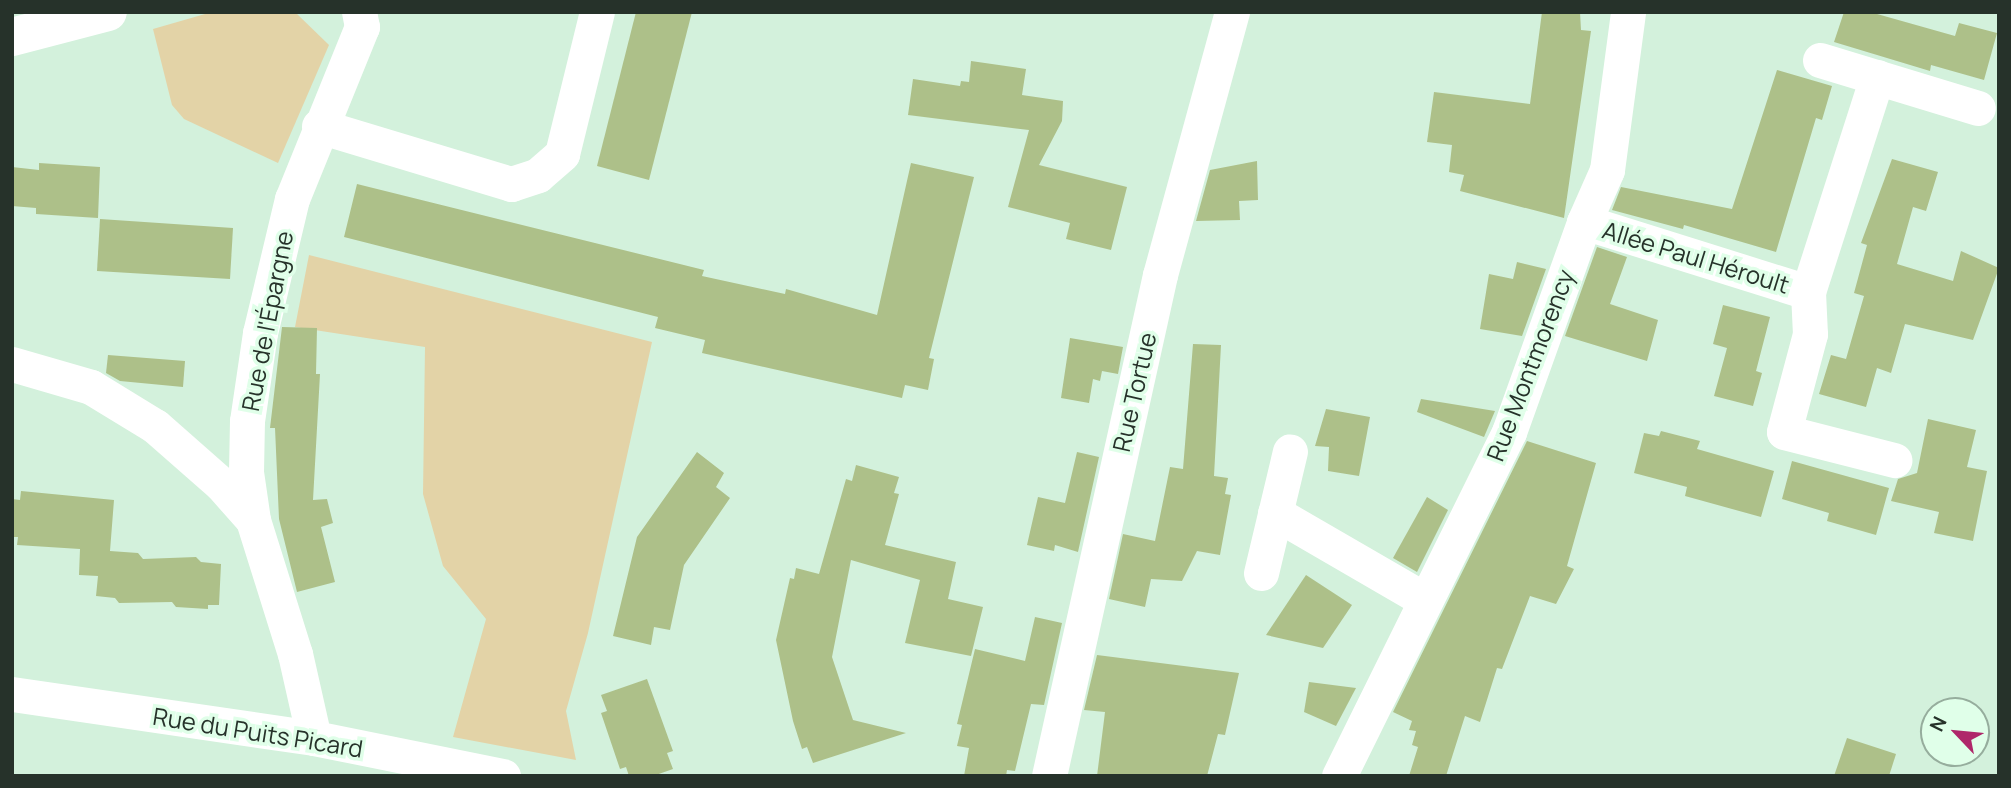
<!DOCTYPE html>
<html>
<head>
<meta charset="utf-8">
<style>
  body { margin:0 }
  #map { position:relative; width:2011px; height:788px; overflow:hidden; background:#d3f1dc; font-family:Manrope,sans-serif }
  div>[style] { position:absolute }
  .green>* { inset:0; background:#e3d3a7 }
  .building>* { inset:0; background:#adc089 }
  .minor>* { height:35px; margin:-17.5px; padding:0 17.5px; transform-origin:17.5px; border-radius:17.5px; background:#fff }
  .tertiary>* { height:38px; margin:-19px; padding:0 19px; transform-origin:19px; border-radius:19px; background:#fff }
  span { translate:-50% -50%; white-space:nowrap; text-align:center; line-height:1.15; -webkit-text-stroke:7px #e0ffe9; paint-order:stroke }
  .street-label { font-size:24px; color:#26322a }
  .frame { position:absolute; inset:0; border:14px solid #26322a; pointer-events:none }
  .north { position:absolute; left:1920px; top:697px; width:70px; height:70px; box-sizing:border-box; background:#e0ffe9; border:2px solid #96ad9d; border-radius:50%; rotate:296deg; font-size:19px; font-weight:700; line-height:28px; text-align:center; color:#26322a }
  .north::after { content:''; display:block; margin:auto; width:24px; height:32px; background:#af276a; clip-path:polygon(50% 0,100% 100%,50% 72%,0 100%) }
</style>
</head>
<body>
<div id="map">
  <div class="green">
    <i style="clip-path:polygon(212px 12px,295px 12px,329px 45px,278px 163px,184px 119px,172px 105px,153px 29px)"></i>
    <i style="clip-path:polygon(309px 255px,652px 342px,588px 633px,566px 711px,576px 760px,453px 737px,486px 619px,443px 566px,423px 494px,425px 347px,295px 327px)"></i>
  </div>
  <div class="building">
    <i style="clip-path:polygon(636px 12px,692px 12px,649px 180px,597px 166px)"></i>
    <i style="clip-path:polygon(1542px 12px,1580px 12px,1581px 30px,1591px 31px,1564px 218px,1460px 191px,1464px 175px,1449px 172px,1452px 145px,1427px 142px,1434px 92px,1530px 104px)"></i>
    <i style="clip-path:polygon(1844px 12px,1870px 12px,1955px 36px,1959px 23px,1997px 33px,1984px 80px,1931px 65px,1930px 71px,1834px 42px)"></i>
    <i style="clip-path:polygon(971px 61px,1026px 69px,1022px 95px,1063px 101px,1062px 121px,1039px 165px,1127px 187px,1111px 250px,1066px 239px,1070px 223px,1008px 207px,1029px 130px,908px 115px,913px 79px,960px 86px,961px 81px,969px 82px)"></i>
    <i style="clip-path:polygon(1777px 70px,1832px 86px,1822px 120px,1816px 118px,1776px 252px,1684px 225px,1683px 229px,1612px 210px,1621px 187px,1732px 209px)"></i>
    <i style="clip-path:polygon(1892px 159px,1938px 172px,1926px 211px,1913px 207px,1897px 264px,1953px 281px,1961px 251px,1999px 268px,1973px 340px,1905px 324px,1891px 373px,1877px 368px,1866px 407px,1819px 394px,1831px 355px,1846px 359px,1864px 296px,1854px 293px,1867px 245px,1861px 243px)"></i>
    <i style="clip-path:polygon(1257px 161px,1258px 200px,1239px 201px,1240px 220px,1196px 221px,1210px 170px)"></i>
    <i style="clip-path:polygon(39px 163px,100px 167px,98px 218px,36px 214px,36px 208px,12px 206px,12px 167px,39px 170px)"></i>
    <i style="clip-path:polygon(911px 163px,974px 177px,929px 358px,934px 359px,928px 390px,905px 385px,902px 398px,702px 353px,705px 340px,655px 328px,658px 317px,344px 237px,357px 184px,704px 270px,702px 276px,785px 294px,786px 289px,877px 315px)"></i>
    <i style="clip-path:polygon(100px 219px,233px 228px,230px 279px,97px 271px)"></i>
    <i style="clip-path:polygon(1597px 247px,1627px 257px,1610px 304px,1658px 320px,1647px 361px,1565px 336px)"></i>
    <i style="clip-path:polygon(1517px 262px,1546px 269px,1522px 336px,1480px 329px,1489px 274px,1513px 279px)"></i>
    <i style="clip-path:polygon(1723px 305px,1770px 317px,1756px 371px,1762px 373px,1753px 406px,1714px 396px,1727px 348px,1713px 344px)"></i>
    <i style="clip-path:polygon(282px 327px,317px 328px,316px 374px,320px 374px,313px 500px,327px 499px,333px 523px,321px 527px,335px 582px,297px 592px,279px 519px,275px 428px,270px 428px)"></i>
    <i style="clip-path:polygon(1070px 338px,1123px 347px,1118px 374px,1102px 371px,1100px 381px,1093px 379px,1089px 403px,1061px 398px)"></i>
    <i style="clip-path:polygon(1193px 344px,1221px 345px,1214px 476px,1228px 478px,1225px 494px,1231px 495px,1220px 555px,1197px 551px,1182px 581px,1151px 579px,1145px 607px,1109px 599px,1123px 534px,1155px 541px,1170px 467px,1183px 469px)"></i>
    <i style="clip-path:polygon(108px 355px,185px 361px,183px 387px,120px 381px,106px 373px)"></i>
    <i style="clip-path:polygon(1421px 399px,1495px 411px,1484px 437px,1417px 412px)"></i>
    <i style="clip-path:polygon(1326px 409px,1370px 417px,1359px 476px,1328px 471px,1329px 447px,1315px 446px)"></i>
    <i style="clip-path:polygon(1928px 419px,1976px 430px,1967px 467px,1987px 471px,1973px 541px,1934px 533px,1939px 512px,1891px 501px,1898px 479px,1917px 473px)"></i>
    <i style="clip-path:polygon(1661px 431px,1700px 441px,1697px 449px,1774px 471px,1761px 517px,1685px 496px,1687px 487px,1634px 473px,1644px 433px,1659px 436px)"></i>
    <i style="clip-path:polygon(1527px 441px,1596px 463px,1567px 566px,1574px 569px,1556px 604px,1530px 596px,1502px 669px,1497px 668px,1480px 722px,1465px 716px,1446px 776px,1409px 776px,1418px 747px,1412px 745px,1416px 731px,1409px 730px,1412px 721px,1393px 712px)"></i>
    <i style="clip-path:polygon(697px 452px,724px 473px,716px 487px,730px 498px,684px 565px,670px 630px,654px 627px,651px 645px,613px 636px,637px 537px)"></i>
    <i style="clip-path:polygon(1077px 452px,1099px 457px,1078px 552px,1055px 545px,1054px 551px,1027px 545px,1038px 497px,1065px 503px)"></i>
    <i style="clip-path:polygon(1792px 461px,1889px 488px,1876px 535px,1827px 521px,1829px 513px,1782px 499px)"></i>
    <i style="clip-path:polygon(856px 465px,899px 477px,894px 493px,899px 494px,885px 545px,956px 562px,948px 599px,983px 607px,971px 656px,905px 643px,920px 580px,851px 560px,832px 657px,853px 720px,906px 733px,813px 763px,807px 747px,802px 749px,793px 721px,776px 640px,790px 578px,794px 579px,796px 568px,819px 574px,846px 479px,852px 481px)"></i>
    <i style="clip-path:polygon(21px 491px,114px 500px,110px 551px,138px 553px,143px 559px,196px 557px,201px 562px,221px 564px,219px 605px,208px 605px,208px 609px,176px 607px,172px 602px,119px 603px,115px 598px,96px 596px,98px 576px,79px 575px,80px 549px,17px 545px,18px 537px,12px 537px,12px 499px,20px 500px)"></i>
    <i style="clip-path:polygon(1427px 497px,1448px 510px,1417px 572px,1393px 558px)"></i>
    <i style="clip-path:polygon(1306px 575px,1352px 605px,1323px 648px,1266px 635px)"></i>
    <i style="clip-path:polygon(1035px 617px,1062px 623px,1044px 705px,1031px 704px,1015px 771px,1007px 770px,1006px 776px,964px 776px,969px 748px,957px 746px,962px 725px,957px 724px,975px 649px,1025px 661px)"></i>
    <i style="clip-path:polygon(1097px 655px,1239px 673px,1225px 735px,1218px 734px,1207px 776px,1097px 776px,1105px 712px,1084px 710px)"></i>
    <i style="clip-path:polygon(647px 679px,673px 751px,667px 753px,673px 769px,653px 776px,629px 776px,626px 767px,620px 769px,601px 713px,607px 711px,601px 695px)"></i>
    <i style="clip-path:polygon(1309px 682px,1356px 688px,1336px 726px,1304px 712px)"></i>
    <i style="clip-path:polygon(1847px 738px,1896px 754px,1889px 776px,1834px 776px)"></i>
  </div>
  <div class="minor">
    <i style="left:1820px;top:60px;width:165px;rotate:16.9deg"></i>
    <i style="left:1877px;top:77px;width:226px;rotate:107.8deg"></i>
    <i style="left:1808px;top:292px;width:42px;rotate:87.3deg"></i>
    <i style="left:1810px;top:334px;width:101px;rotate:104.9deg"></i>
    <i style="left:1784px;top:432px;width:114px;rotate:14.3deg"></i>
    <i style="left:319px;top:126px;width:201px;rotate:16.8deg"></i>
    <i style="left:511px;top:184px;width:28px;rotate:-18deg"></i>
    <i style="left:538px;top:175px;width:32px;rotate:-41deg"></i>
    <i style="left:562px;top:154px;width:146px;rotate:-76.2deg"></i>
    <i style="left:1584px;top:222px;width:235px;rotate:17.4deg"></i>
    <i style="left:12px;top:364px;width:82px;rotate:16.2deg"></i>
    <i style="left:91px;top:387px;width:75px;rotate:31.4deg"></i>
    <i style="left:155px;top:426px;width:88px;rotate:41.3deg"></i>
    <i style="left:221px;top:484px;width:48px;rotate:48.4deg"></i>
    <i style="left:1275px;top:513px;width:173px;rotate:30.1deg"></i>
    <i style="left:1261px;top:573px;width:125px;rotate:-76.6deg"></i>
    <i style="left:12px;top:694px;width:305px;rotate:8.3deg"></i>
    <i style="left:314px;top:738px;width:193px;rotate:11.4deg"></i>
    <i style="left:314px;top:738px;width:86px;rotate:-102.7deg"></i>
    <i style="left:295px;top:654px;width:140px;rotate:-107.4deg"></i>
    <i style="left:253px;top:520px;width:49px;rotate:-98.3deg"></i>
    <i style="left:246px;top:472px;width:51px;rotate:-88.9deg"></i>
    <i style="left:247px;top:421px;width:89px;rotate:-81.6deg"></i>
    <i style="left:260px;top:333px;width:138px;rotate:-76.6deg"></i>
    <i style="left:292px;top:199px;width:186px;rotate:-67.9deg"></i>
    <i style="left:362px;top:27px;width:15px;rotate:-101deg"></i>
    <i style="left:1049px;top:776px;width:513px;rotate:-77.51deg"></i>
    <i style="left:1160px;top:275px;width:273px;rotate:-74.7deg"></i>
    <i style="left:1339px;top:776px;width:384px;rotate:-63.7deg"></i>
    <i style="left:1509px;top:432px;width:223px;rotate:-70.3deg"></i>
    <i style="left:1584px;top:222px;width:57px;rotate:-66.1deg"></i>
    <i style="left:1607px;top:170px;width:159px;rotate:-82.4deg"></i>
  </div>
  <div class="tertiary">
    <i style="left:12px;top:37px;width:99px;rotate:-14.6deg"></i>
  </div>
  <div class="street-label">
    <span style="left:1696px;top:257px;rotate:17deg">Allée Paul Héroult</span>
    <span style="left:267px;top:321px;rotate:-79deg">Rue de l'Épargne</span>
    <span style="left:1530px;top:365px;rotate:-69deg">Rue Montmorency</span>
    <span style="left:1134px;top:392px;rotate:-77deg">Rue Tortue</span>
    <span style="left:258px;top:732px;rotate:9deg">Rue du Puits Picard</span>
  </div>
  <div class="frame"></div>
  <div class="north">N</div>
</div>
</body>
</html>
